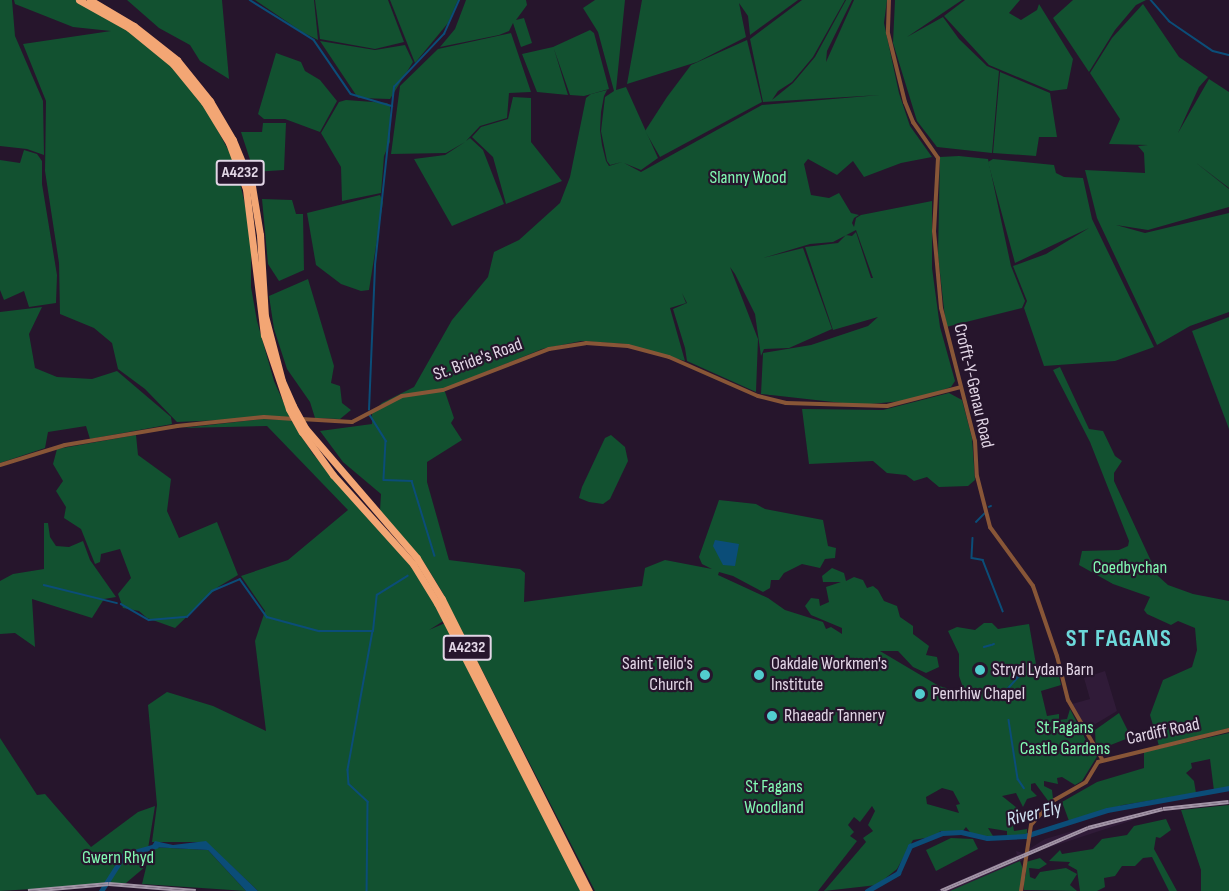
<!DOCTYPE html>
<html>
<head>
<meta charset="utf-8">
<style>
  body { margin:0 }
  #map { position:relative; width:1229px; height:891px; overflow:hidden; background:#26152c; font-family:"Sofia Sans Condensed",sans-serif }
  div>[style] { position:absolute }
  .built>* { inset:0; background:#301b38 }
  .green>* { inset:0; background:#125130 }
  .water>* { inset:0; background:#0b4d78 }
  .stream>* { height:1.5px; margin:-0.75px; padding:0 0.75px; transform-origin:0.75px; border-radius:0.75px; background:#0b4d78 }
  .river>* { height:5px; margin:-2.5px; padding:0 2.5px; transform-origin:2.5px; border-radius:2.5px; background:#0b4d78 }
  .tertiary>* { height:4px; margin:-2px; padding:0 2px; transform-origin:2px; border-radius:2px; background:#885637 }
  .trunk>* { height:7px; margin:-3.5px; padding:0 3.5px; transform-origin:3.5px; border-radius:3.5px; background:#f3a674 }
  .rail>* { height:4px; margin-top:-2px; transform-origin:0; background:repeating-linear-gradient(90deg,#26152c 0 4.5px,#a294a6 0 9px); box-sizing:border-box; border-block:2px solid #a294a6 }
  .trunk-bridge>* { height:7px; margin:-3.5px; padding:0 3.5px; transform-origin:3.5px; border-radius:3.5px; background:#f3a674 }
  .dots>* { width:16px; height:16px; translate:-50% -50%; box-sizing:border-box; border:3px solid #26152c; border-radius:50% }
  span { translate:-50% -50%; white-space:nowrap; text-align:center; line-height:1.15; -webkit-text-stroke:4.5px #26152c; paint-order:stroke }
  .shield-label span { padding:2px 4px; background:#26152c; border:2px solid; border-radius:4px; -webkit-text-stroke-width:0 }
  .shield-label { font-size:16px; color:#e2d6e6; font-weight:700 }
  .park-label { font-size:18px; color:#82fab3 }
  .street-label { font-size:18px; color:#e2d6e6 }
  .poi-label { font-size:18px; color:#e2d6e6 }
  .right { translate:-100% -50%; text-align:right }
  .left { translate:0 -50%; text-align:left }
  .water-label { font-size:20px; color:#cee1f1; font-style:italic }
  .district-label { font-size:24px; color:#6cd9da; font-weight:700; letter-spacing:1.5px }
</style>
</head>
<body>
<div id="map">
  <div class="built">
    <i style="clip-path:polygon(1105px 671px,1117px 711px,1087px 729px,1072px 704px,1090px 699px,1084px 678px)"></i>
    <i style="clip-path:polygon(1131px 814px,1133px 820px,1026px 855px,1023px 860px,953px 891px,936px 891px,1017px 855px,1016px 851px,1023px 853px,1045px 839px)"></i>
  </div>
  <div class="green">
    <i style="clip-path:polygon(0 0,12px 0,15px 36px,43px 101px,44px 155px,27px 149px,0 146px)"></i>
    <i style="clip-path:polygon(14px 0,78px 0,127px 27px,173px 66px,203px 103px,232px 157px,241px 187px,251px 231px,251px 287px,257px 321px,274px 381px,290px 417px,177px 422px,145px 389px,118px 369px,112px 343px,94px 328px,60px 314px,59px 263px,45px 171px,46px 101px,23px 44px,111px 31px,73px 27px,15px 4px)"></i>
    <i style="clip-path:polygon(127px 0,222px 0,229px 79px,200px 61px,190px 45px,159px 28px)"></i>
    <i style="clip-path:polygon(255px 0,314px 0,318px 40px,302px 32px)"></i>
    <i style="clip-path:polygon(315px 0,388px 0,404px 42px,375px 49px,320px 39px)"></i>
    <i style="clip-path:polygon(390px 0,458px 0,448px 23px,415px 63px)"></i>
    <i style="clip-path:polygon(466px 0,526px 0,527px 5px,516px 20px,524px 18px,532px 43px,521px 47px,513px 23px,509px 31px,499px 35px,440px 47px,455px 29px)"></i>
    <i style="clip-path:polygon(evenodd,595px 0,625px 0,616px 90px,626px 87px,658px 158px,641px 170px,624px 163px,641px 172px,762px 105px,880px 95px,763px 102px,750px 39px,802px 0,845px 0,813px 57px,792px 82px,778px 91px,772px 100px,793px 83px,815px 57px,846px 0,852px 0,827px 51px,826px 62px,854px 0,887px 0,884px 23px,899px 93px,910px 126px,932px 157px,901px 163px,864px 177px,853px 161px,837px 175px,808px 159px,804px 164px,811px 195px,829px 198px,839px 193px,851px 213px,859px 215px,854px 218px,852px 223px,854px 227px,856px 218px,861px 215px,932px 201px,932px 268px,940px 327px,955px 381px,951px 387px,913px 400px,860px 405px,761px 394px,763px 353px,811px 345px,868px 326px,878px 317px,833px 330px,805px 247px,838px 243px,846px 235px,852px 236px,856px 232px,871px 278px,873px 278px,856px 230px,833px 242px,810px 244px,763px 258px,803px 248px,832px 329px,789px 348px,764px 349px,761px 356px,755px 314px,735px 274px,730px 267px,758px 339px,756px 392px,687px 361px,685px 348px,673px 309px,687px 303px,682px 293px,686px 303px,670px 308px,685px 361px,626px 344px,581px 341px,542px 349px,444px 389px,454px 418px,451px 423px,462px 440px,427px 462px,427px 482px,449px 560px,520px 569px,525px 573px,524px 602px,642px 586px,645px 568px,665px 560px,712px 569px,702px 564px,699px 557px,719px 500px,756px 504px,765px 509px,823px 520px,828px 546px,836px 548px,835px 558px,825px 559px,820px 568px,802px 564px,784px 573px,779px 580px,771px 580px,770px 588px,763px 592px,733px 576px,719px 572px,718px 575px,768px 598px,785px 610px,823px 622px,826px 629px,831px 627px,842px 634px,842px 628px,811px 615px,805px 606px,811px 598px,819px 599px,820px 606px,829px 602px,826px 587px,841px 582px,823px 582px,822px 576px,832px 568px,844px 573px,846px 581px,854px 577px,863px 580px,867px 588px,873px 586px,878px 590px,884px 601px,897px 606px,900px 617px,913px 626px,913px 634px,929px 646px,926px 655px,937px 657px,939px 667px,926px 673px,913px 667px,898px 651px,880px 651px,939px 686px,953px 690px,964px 701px,967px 699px,959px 676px,959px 654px,948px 631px,957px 627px,975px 630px,984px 623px,992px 623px,998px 629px,1029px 624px,1037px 670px,1058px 672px,1061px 685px,1041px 691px,1047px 716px,1059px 714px,1059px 720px,1067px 719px,1070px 709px,1090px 748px,1096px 752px,1095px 730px,1119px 713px,1131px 737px,1103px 748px,1103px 756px,1098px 755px,1082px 781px,1075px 785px,1062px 777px,1057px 778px,1058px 784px,1044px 781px,1044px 786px,1052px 790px,1053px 799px,1049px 802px,1035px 783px,1031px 784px,1031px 790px,1037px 796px,1027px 799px,1023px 807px,1016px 793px,1002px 796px,1021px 811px,1012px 819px,1014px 831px,1027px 829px,1027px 834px,1007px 837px,1007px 831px,988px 828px,993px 836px,984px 839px,973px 836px,966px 827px,962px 832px,940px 831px,938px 836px,913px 840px,897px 869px,877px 885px,824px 891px,866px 842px,863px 838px,873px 831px,868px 825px,875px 811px,872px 806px,860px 822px,854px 817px,848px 825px,854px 832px,850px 836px,857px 841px,818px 891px,595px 891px,441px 590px,423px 561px,380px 511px,381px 494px,343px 462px,320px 431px,372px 424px,372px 413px,382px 403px,414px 387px,452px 320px,488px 277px,494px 252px,519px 240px,560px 203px,570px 177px,586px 98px,591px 94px,607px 90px,604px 96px,601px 112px,600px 130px,602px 145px,606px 161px,609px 166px,622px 162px,610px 165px,607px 161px,601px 131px,605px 97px,614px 91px,598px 32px,583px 8px,595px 0,942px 788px,953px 791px,960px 804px,956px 805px,959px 813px,927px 804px,926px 797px,942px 788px)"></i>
    <i style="clip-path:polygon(642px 0,798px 0,750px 35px,748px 16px,739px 3px,746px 37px,697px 62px,627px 84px)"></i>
    <i style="clip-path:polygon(895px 0,962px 0,907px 37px,943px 17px,959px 39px,987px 66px,999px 71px,992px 153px,937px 147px,917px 121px,893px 43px)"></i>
    <i style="clip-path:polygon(965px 0,1020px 0,1009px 13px,1021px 20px,1037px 10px,1039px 4px,1073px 59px,1067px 89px,1051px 91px,989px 65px,944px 16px)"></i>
    <i style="clip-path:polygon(1073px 0,1146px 0,1136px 5px,1115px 30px,1089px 72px,1053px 18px)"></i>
    <i style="clip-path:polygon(1143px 4px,1179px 57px,1208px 77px,1199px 87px,1178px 133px,1209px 79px,1229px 92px,1229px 188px,1195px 162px,1229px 189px,1229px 207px,1148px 230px,1116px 225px,1145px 233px,1229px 213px,1229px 312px,1190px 326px,1157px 345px,1097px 218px,1085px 170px,1145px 173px,1144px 153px,1138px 146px,1148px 145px,1109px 144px,1120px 119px,1090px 73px,1112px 38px)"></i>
    <i style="clip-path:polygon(590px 30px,594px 33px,609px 89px,584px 96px,570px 95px,554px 49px,568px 95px,537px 92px,522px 54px,553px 47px)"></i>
    <i style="clip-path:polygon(511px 33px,531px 92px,509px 93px,507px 118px,480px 126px,466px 141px,470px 138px,483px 150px,504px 204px,452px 226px,414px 159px,445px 155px,465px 142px,446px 153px,391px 154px,400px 86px,438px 49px)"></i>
    <i style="clip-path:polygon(747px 40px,762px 102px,660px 157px,645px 131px,667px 97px,691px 65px)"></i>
    <i style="clip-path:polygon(320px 41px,375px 50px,405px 45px,413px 62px,390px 99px,358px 98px)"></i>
    <i style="clip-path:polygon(276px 53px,301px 62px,305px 71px,320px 80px,337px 101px,320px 132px,285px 119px,264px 119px,258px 114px)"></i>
    <i style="clip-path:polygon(1000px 72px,1050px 93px,1057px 137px,1039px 137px,1036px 156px,993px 153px)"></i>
    <i style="clip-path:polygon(513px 97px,531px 98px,531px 142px,562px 181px,506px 204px,493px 157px,472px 137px,481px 127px,508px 119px)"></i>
    <i style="clip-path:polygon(346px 100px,387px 103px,390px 106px,390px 142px,384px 156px,381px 193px,342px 201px,341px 167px,321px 133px,339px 102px)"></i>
    <i style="clip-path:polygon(263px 123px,286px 123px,284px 170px,254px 172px,241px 132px,262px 132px)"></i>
    <i style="clip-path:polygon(24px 150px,37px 154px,42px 161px,42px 184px,57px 275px,56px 303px,29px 307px,24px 291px,4px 300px,0 290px,0 160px,20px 163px)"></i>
    <i style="clip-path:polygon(959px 156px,988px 159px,1011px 266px,1025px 301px,1022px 308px,946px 327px,938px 255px,940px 157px)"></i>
    <i style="clip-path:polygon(993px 159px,1054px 165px,1056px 173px,1064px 177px,1083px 178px,1092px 219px,1154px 347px,1115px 361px,1044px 366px,1024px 308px,1027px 301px,1013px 266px,1046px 254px,1089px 228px,1015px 263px,988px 162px)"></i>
    <i style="clip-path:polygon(380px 195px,383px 202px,369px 290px,361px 291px,341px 284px,316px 265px,307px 213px)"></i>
    <i style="clip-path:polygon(262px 199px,292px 200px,296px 214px,303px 214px,304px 270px,279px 281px,268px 264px)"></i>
    <i style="clip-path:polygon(308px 279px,334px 366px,331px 383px,340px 386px,342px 403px,351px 410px,340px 419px,315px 418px,310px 402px,287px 369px,274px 329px,269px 296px)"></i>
    <i style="clip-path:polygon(42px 307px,29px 334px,35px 368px,57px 377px,92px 379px,117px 371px,171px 417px,172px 424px,90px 439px,86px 426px,48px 432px,45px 448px,0 463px,0 312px)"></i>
    <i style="clip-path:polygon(1229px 317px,1229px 429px,1192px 331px)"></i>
    <i style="clip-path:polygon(1060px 367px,1089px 429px,1103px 431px,1115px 456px,1122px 461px,1114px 473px,1114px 481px,1158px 576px,1168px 585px,1193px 594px,1229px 601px,1229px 728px,1159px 746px,1150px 715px,1163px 680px,1192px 667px,1197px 650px,1195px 628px,1178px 621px,1171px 625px,1147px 614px,1144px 610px,1150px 597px,1113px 584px,1079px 565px,1082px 551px,1119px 550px,1128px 546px,1129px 541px,1090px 442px,1053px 370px)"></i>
    <i style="clip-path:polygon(949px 393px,962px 400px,972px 438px,975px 480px,968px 486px,939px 487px,927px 477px,914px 481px,906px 475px,887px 473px,873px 461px,809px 464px,802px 409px,883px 410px)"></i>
    <i style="clip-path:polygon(262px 419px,291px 420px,313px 454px,409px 561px,445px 620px,429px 630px,445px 623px,581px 891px,258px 891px,206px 842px,152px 842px,157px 805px,148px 705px,167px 692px,213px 706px,266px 731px,255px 641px,265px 611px,241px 576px,288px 560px,348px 510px,267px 426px,183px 428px)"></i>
    <i style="clip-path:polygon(136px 435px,138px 455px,171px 479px,167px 511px,179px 538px,217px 522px,238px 575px,218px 587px,175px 628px,147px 618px,139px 611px,123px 608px,118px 594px,131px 578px,120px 549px,101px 554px,100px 562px,95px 564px,81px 529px,64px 518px,66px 507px,56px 491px,63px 481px,53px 464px,57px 449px)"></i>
    <i style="clip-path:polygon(611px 435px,625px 447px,628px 461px,610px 499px,603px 504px,589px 502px,579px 498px,582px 487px,605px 438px)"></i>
    <i style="clip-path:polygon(44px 523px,48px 523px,50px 537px,56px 546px,69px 547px,83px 541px,90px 560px,116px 597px,104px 599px,92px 618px,32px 599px,35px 647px,15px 633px,0 634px,0 581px,13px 574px,44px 569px)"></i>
    <i style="clip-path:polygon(1229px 733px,1229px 788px,1214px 791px,1210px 759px,1191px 763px,1192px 768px,1186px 773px,1194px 781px,1196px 793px,1123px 805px,1069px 821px,1062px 802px,1097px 782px,1144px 768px,1144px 752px)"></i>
    <i style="clip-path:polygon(0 738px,37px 795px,45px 794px,91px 847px,138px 812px,155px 806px,145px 867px,126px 883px,0 891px)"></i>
    <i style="clip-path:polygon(1229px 805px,1229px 891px,1201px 891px,1201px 870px,1181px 810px)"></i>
    <i style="clip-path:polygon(1166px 819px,1171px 830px,1160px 838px,1156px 837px,1154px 849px,1177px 891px,1169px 891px,1152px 857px,1143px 858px,1135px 866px,1122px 866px,1115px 876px,1104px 878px,1105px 887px,1097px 891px,1080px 891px,1077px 870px,1068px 865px,1070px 862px,1049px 861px,1060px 850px,1062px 854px,1093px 849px,1102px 839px,1127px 835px,1134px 826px)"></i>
    <i style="clip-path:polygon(951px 838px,973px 839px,978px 849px,936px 871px,926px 850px)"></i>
    <i style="clip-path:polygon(151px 847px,208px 850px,246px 891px,142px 884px)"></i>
    <i style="clip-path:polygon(1040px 858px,1047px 864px,1039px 869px,1029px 868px,1030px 877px,1035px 879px,1040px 872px,1066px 868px,1077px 874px,1070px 885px,1077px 891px,1024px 890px,1024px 884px,1019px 891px,950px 891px,1020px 861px,1026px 877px,1026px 862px)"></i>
  </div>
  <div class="water">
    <i style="clip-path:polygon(715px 540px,739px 544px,735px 566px,723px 565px,713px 546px)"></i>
    <i style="clip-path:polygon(155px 841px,173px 845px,206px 841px,258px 891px,246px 891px,208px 850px,151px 847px)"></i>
  </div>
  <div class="stream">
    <i style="left:250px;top:0;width:75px;rotate:32deg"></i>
    <i style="left:314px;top:40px;width:65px;rotate:55.6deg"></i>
    <i style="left:351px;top:94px;width:43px;rotate:16.3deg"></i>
    <i style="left:1151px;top:0;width:28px;rotate:49deg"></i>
    <i style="left:1169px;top:21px;width:53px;rotate:34.3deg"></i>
    <i style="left:1213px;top:51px;width:16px;rotate:14deg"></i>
    <i style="left:369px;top:410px;width:145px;rotate:-87.6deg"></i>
    <i style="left:375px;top:265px;width:179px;rotate:-83.9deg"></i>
    <i style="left:394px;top:87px;width:73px;rotate:-46.7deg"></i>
    <i style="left:444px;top:34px;width:37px;rotate:-66deg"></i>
    <i style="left:370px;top:415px;width:31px;rotate:58deg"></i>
    <i style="left:386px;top:441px;width:39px;rotate:93deg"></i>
    <i style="left:384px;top:480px;width:28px;rotate:2deg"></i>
    <i style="left:412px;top:481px;width:78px;rotate:73deg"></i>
    <i style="left:989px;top:507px;width:2px;rotate:-27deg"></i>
    <i style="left:976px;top:522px;width:13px;rotate:-45deg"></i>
    <i style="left:973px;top:538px;width:20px;rotate:93deg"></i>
    <i style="left:972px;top:558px;width:11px;rotate:10deg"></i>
    <i style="left:983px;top:560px;width:55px;rotate:68.6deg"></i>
    <i style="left:44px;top:585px;width:75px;rotate:13.9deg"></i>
    <i style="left:121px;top:604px;width:32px;rotate:30deg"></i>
    <i style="left:149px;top:620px;width:38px;rotate:-5deg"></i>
    <i style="left:187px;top:617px;width:36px;rotate:-46deg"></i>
    <i style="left:212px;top:591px;width:30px;rotate:-23deg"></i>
    <i style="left:240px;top:579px;width:47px;rotate:54.6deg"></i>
    <i style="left:267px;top:617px;width:54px;rotate:15.1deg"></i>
    <i style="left:319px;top:631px;width:54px"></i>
    <i style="left:373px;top:631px;width:141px;rotate:100.2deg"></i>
    <i style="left:348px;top:770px;width:14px;rotate:86deg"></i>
    <i style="left:349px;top:784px;width:26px;rotate:43deg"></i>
    <i style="left:368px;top:802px;width:89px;rotate:90.6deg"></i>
    <i style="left:373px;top:631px;width:36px;rotate:-84deg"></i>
    <i style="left:377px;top:595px;width:36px;rotate:-32deg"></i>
    <i style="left:992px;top:645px;width:2px;rotate:-27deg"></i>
    <i style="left:984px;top:647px;width:7px;rotate:-16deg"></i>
    <i style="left:1014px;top:666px;width:12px;rotate:66deg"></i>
    <i style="left:1019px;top:677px;width:15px;rotate:132deg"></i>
    <i style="left:1009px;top:688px;width:12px;rotate:59deg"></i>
    <i style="left:1016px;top:679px;width:9px;rotate:-90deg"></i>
    <i style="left:1009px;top:720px;width:60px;rotate:81.3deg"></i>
    <i style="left:1018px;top:779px;width:11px;rotate:56deg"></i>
  </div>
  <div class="river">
    <i style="left:101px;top:891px;width:43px;rotate:-57.4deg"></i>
    <i style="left:124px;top:855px;width:33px;rotate:-16deg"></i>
    <i style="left:867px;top:891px;width:36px;rotate:-30deg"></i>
    <i style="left:898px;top:873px;width:30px;rotate:-66deg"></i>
    <i style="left:910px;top:846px;width:35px;rotate:-22deg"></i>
    <i style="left:942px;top:833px;width:19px;rotate:-3deg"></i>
    <i style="left:961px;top:832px;width:27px;rotate:13deg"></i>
    <i style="left:987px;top:838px;width:38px;rotate:-3deg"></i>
    <i style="left:1025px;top:836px;width:86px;rotate:-17.6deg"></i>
    <i style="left:1107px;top:810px;width:124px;rotate:-10.2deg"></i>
  </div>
  <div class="tertiary">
    <i style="left:889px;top:0;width:33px;rotate:92deg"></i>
    <i style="left:888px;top:33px;width:71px;rotate:76.2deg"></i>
    <i style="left:905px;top:102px;width:22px;rotate:68deg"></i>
    <i style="left:913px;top:122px;width:44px;rotate:55.2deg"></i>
    <i style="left:938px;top:158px;width:73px;rotate:93.1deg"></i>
    <i style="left:934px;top:231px;width:77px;rotate:84.8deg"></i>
    <i style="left:941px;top:308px;width:137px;rotate:75.7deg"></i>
    <i style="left:975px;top:441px;width:35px;rotate:87deg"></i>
    <i style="left:977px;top:476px;width:53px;rotate:75.7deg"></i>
    <i style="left:990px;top:527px;width:73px;rotate:53.9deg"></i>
    <i style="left:1033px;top:586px;width:74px;rotate:71.1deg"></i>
    <i style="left:1057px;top:656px;width:45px;rotate:76deg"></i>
    <i style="left:1068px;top:700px;width:68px;rotate:60deg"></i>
    <i style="left:301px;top:419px;width:51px;rotate:3.4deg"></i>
    <i style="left:352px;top:422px;width:56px;rotate:-27.5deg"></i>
    <i style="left:402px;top:396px;width:41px;rotate:-8.3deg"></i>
    <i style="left:443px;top:390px;width:114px;rotate:-21.1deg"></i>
    <i style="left:549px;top:349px;width:37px;rotate:-9deg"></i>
    <i style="left:586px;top:343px;width:42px;rotate:4.1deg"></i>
    <i style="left:628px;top:346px;width:42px;rotate:15deg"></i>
    <i style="left:669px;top:357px;width:97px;rotate:23.7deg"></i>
    <i style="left:758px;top:396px;width:29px;rotate:14deg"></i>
    <i style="left:786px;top:403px;width:101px;rotate:1.7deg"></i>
    <i style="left:887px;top:406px;width:76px;rotate:-14.4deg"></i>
    <i style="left:0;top:465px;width:68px;rotate:-17.1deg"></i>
    <i style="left:65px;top:445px;width:114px;rotate:-9.6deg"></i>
    <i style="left:177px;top:426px;width:87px;rotate:-5.9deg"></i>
    <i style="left:264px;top:417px;width:30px;rotate:4deg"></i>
    <i style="left:1021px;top:891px;width:67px;rotate:-81.4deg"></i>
    <i style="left:1031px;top:825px;width:30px;rotate:-49deg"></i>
    <i style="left:1051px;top:802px;width:40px;rotate:-29.7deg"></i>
    <i style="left:1086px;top:782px;width:23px;rotate:-59deg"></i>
    <i style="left:1098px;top:762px;width:135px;rotate:-13.7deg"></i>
  </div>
  <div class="trunk">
    <i style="left:79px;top:0;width:57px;rotate:29.2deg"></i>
    <i style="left:129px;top:28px;width:57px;rotate:39.3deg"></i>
    <i style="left:173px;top:64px;width:49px;rotate:50.8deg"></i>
    <i style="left:204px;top:102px;width:48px;rotate:58.6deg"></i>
    <i style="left:229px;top:143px;width:49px;rotate:69.7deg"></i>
    <i style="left:246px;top:189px;width:147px;rotate:83deg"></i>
    <i style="left:264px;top:335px;width:78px;rotate:71.3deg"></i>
    <i style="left:90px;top:0;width:51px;rotate:30.6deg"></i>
    <i style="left:134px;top:26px;width:55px;rotate:38.3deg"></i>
    <i style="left:177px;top:60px;width:53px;rotate:51.2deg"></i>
    <i style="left:210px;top:101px;width:45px;rotate:59.5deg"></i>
    <i style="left:233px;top:140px;width:50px;rotate:67.6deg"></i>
    <i style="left:252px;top:186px;width:50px;rotate:80.7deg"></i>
    <i style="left:260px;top:235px;width:81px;rotate:86.5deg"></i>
    <i style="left:265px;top:316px;width:67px;rotate:75.3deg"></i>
    <i style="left:282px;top:381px;width:27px;rotate:66deg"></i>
    <i style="left:306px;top:429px;width:170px;rotate:49.3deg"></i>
    <i style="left:417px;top:558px;width:48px;rotate:58.6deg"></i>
    <i style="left:442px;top:599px;width:327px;rotate:63.3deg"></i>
    <i style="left:302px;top:432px;width:53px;rotate:54.2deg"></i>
    <i style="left:333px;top:475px;width:120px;rotate:48deg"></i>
    <i style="left:413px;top:564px;width:46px;rotate:58.4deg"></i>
    <i style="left:437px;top:603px;width:323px;rotate:63deg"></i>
  </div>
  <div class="rail">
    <i style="left:28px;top:891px;width:81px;rotate:-4.9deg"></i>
    <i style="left:109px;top:884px;width:87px;rotate:4.6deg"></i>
    <i style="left:941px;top:891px;width:160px;rotate:-23.2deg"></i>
    <i style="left:1088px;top:828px;width:77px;rotate:-14.2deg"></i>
    <i style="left:1163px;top:809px;width:66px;rotate:-6.1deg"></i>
  </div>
  <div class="trunk-bridge">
    <i style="left:293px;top:406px;width:26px;rotate:61deg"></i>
    <i style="left:289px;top:409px;width:26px;rotate:61deg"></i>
  </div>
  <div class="dots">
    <i style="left:980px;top:670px;background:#52cdce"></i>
    <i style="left:705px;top:675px;background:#52cdce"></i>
    <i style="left:759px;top:675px;background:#52cdce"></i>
    <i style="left:920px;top:694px;background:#52cdce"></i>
    <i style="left:772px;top:716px;background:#52cdce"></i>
  </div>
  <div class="shield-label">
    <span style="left:240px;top:173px">A4232</span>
    <span style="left:467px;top:648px">A4232</span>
  </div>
  <div class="park-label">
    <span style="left:748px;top:178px">Slanny Wood</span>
    <span style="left:1130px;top:568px">Coedbychan</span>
    <span style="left:1065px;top:739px">St Fagans<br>Castle Gardens</span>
    <span style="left:774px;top:798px">St Fagans<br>Woodland</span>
    <span style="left:118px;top:858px">Gwern Rhyd</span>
  </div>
  <div class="street-label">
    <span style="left:478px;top:360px;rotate:-20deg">St. Bride's Road</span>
    <span style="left:973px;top:386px;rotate:77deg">Crofft-Y-Genau Road</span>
    <span style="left:1163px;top:732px;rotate:-12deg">Cardiff Road</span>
  </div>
  <div class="poi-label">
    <span class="right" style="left:693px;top:675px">Saint Teilo's<br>Church</span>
    <span class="left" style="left:771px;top:675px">Oakdale Workmen's<br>Institute</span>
    <span class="left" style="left:992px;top:670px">Stryd Lydan Barn</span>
    <span class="left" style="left:932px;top:694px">Penrhiw Chapel</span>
    <span class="left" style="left:784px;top:716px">Rhaeadr Tannery</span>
  </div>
  <div class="water-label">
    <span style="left:1034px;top:814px;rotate:-13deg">River Ely</span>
  </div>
  <div class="district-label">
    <span style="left:1119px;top:639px">ST FAGANS</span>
  </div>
</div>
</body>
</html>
